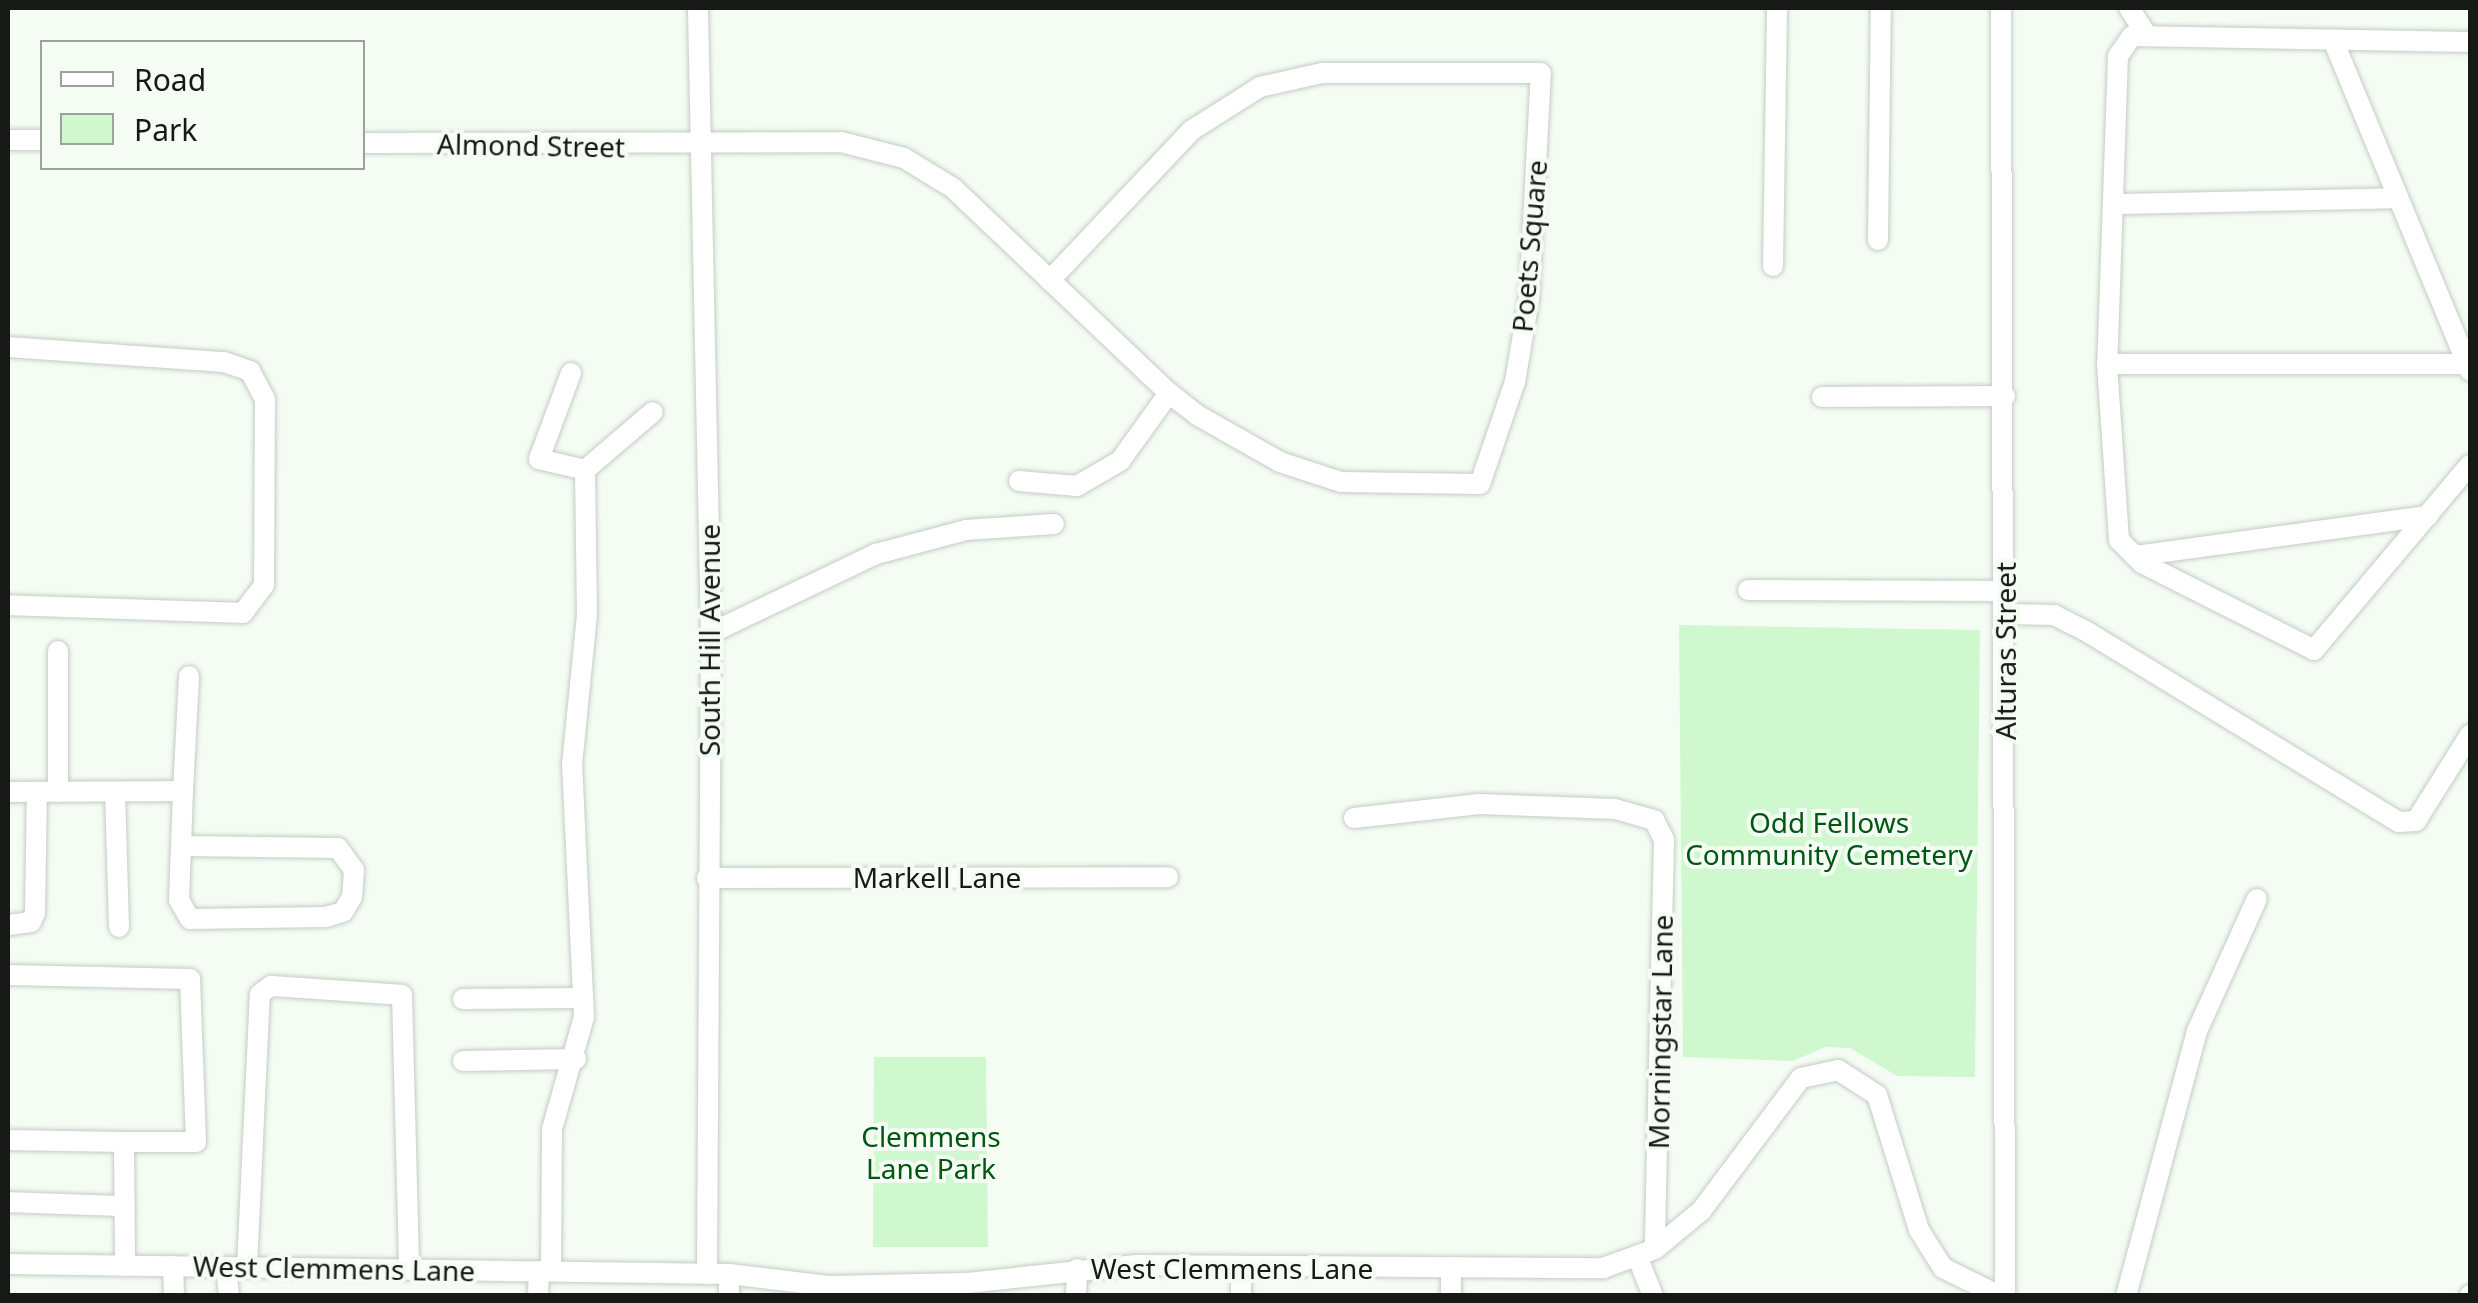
<!DOCTYPE html>
<html>
<head>
<meta charset="utf-8">
<style>
  body { margin:0 }
  #map { position:relative; width:2478px; height:1303px; overflow:hidden; background:#f4fcf4; font-family:"Noto Sans",sans-serif }
  div>[style] { position:absolute }
  .green>* { inset:0; background:#cff8cf }
  .roads { filter:drop-shadow(0 0 2px #c4ccc4) drop-shadow(0 0 2px #c4ccc4) }
  .minor>* { height:20px; margin:-10px; padding:0 10px; transform-origin:10px; border-radius:10px; background:#fff }
  span { translate:-50% -50%; white-space:nowrap; text-align:center; line-height:1.15; -webkit-text-stroke:8px #f4fcf4; paint-order:stroke }
  .street-label { font-size:28px; color:#171917 }
  .park-label { font-size:28px; color:#005613 }
  .frame { position:absolute; inset:0; border:10px solid #171917; pointer-events:none }
  .legend { position:absolute; left:40px; top:40px; width:325px; height:130px; box-sizing:border-box; background:#f4fcf4; border:2px solid #9ca19c; margin:0; padding:12px 18px; list-style:none; font-size:30px; color:#171917 }
  .legend li { display:flex; align-items:center; gap:20px; height:50px }
  .legend b { width:50px; border:2px solid #9ca19c }
</style>
</head>
<body>
<div id="map">
  <div class="green">
    <i style="clip-path:polygon(1679px 625px,1980px 630px,1975px 1077px,1897px 1076px,1850px 1048px,1825px 1047px,1793px 1061px,1683px 1057px)"></i>
    <i style="clip-path:polygon(874px 1057px,986px 1057px,988px 1247px,873px 1247px)"></i>
  </div>
  <div class="roads">
    <div class="minor">
      <i style="left:698px;top:8px;width:625px;rotate:88.81deg"></i>
      <i style="left:711px;top:633px;width:641px;rotate:90.36deg"></i>
      <i style="left:2001px;top:8px;width:1288px;rotate:89.82deg"></i>
      <i style="left:2129px;top:8px;width:30px;rotate:57deg"></i>
      <i style="left:2333px;top:40px;width:358px;rotate:67.5deg"></i>
      <i style="left:2470px;top:42px;width:338px;rotate:-179deg"></i>
      <i style="left:2132px;top:36px;width:24px;rotate:125deg"></i>
      <i style="left:2118px;top:56px;width:308px;rotate:92deg"></i>
      <i style="left:2107px;top:364px;width:176px;rotate:86.1deg"></i>
      <i style="left:2119px;top:540px;width:33px;rotate:45deg"></i>
      <i style="left:2142px;top:563px;width:193px;rotate:26.8deg"></i>
      <i style="left:2314px;top:650px;width:242px;rotate:-49.9deg"></i>
      <i style="left:8px;top:140px;width:34px"></i>
      <i style="left:362px;top:143px;width:479px;rotate:-0.1deg"></i>
      <i style="left:841px;top:142px;width:65px;rotate:14.3deg"></i>
      <i style="left:904px;top:158px;width:57px;rotate:31.5deg"></i>
      <i style="left:953px;top:188px;width:298px;rotate:43.5deg"></i>
      <i style="left:1169px;top:393px;width:36px;rotate:38deg"></i>
      <i style="left:1197px;top:415px;width:95px;rotate:29.5deg"></i>
      <i style="left:1280px;top:462px;width:64px;rotate:18.2deg"></i>
      <i style="left:1341px;top:482px;width:139px;rotate:0.8deg"></i>
      <i style="left:1480px;top:484px;width:108px;rotate:-71.1deg"></i>
      <i style="left:1515px;top:382px;width:84px;rotate:-80.4deg"></i>
      <i style="left:1529px;top:299px;width:226px;rotate:-87deg"></i>
      <i style="left:1541px;top:73px;width:219px;rotate:180deg"></i>
      <i style="left:1322px;top:73px;width:64px;rotate:167.3deg"></i>
      <i style="left:1260px;top:87px;width:80px;rotate:147.7deg"></i>
      <i style="left:1192px;top:130px;width:207px;rotate:133.4deg"></i>
      <i style="left:2118px;top:204px;width:280px;rotate:-1.2deg"></i>
      <i style="left:1878px;top:240px;width:232px;rotate:-89.3deg"></i>
      <i style="left:1773px;top:266px;width:258px;rotate:-89.1deg"></i>
      <i style="left:8px;top:347px;width:217px;rotate:4deg"></i>
      <i style="left:224px;top:362px;width:28px;rotate:19deg"></i>
      <i style="left:250px;top:371px;width:32px;rotate:62deg"></i>
      <i style="left:265px;top:399px;width:186px;rotate:90.3deg"></i>
      <i style="left:264px;top:585px;width:35px;rotate:127deg"></i>
      <i style="left:243px;top:613px;width:235px;rotate:-178.1deg"></i>
      <i style="left:2107px;top:364px;width:361px"></i>
      <i style="left:571px;top:373px;width:92px;rotate:110.4deg"></i>
      <i style="left:539px;top:459px;width:47px;rotate:13.4deg"></i>
      <i style="left:1822px;top:397px;width:183px;rotate:-0.3deg"></i>
      <i style="left:1019px;top:481px;width:58px;rotate:4.9deg"></i>
      <i style="left:1077px;top:486px;width:50px;rotate:-30.2deg"></i>
      <i style="left:1120px;top:461px;width:84px;rotate:-54.2deg"></i>
      <i style="left:2135px;top:556px;width:296px;rotate:-7.8deg"></i>
      <i style="left:1748px;top:590px;width:257px;rotate:0.2deg"></i>
      <i style="left:2006px;top:614px;width:48px;rotate:1.2deg"></i>
      <i style="left:2054px;top:615px;width:39px;rotate:27deg"></i>
      <i style="left:2089px;top:633px;width:363px;rotate:31.4deg"></i>
      <i style="left:2399px;top:822px;width:17px;rotate:-3deg"></i>
      <i style="left:2416px;top:821px;width:102px;rotate:-57.9deg"></i>
      <i style="left:711px;top:633px;width:183px;rotate:-25.6deg"></i>
      <i style="left:876px;top:554px;width:93px;rotate:-14.9deg"></i>
      <i style="left:966px;top:530px;width:88px;rotate:-3.9deg"></i>
      <i style="left:8px;top:792px;width:175px;rotate:-0.3deg"></i>
      <i style="left:183px;top:791px;width:115px;rotate:-87deg"></i>
      <i style="left:58px;top:792px;width:141px;rotate:-90deg"></i>
      <i style="left:115px;top:792px;width:135px;rotate:88.3deg"></i>
      <i style="left:1354px;top:818px;width:126px;rotate:-6.4deg"></i>
      <i style="left:1479px;top:804px;width:136px;rotate:2.1deg"></i>
      <i style="left:1615px;top:809px;width:41px;rotate:15.8deg"></i>
      <i style="left:1654px;top:820px;width:22px;rotate:63deg"></i>
      <i style="left:1664px;top:840px;width:409px;rotate:91.3deg"></i>
      <i style="left:181px;top:846px;width:157px;rotate:0.7deg"></i>
      <i style="left:338px;top:848px;width:27px;rotate:54deg"></i>
      <i style="left:354px;top:870px;width:27px;rotate:94deg"></i>
      <i style="left:352px;top:897px;width:17px;rotate:121deg"></i>
      <i style="left:343px;top:912px;width:18px;rotate:164deg"></i>
      <i style="left:326px;top:917px;width:136px;rotate:179.2deg"></i>
      <i style="left:190px;top:919px;width:22px;rotate:-120deg"></i>
      <i style="left:179px;top:900px;width:109px;rotate:-87.9deg"></i>
      <i style="left:707px;top:878px;width:461px;rotate:-0.1deg"></i>
      <i style="left:8px;top:925px;width:23px;rotate:-7deg"></i>
      <i style="left:31px;top:922px;width:10px;rotate:-66deg"></i>
      <i style="left:35px;top:913px;width:121px;rotate:-89.1deg"></i>
      <i style="left:8px;top:975px;width:182px;rotate:1.3deg"></i>
      <i style="left:190px;top:979px;width:163px;rotate:87.9deg"></i>
      <i style="left:196px;top:1142px;width:72px;rotate:180deg"></i>
      <i style="left:463px;top:999px;width:120px;rotate:-0.5deg"></i>
      <i style="left:463px;top:1061px;width:113px;rotate:-1deg"></i>
      <i style="left:8px;top:1140px;width:116px;rotate:1deg"></i>
      <i style="left:124px;top:1142px;width:124px;rotate:89.5deg"></i>
      <i style="left:8px;top:1202px;width:116px;rotate:2deg"></i>
      <i style="left:1638px;top:1258px;width:41px;rotate:68.5deg"></i>
      <i style="left:8px;top:1264px;width:721px;rotate:0.79deg"></i>
      <i style="left:729px;top:1274px;width:100px;rotate:6.9deg"></i>
      <i style="left:828px;top:1286px;width:139px;rotate:-1.2deg"></i>
      <i style="left:967px;top:1283px;width:170px;rotate:-6.1deg"></i>
      <i style="left:1136px;top:1265px;width:467px;rotate:0.4deg"></i>
      <i style="left:1603px;top:1268px;width:55px;rotate:-20.1deg"></i>
      <i style="left:1655px;top:1249px;width:60px;rotate:-39.6deg"></i>
      <i style="left:1701px;top:1211px;width:166px;rotate:-53.1deg"></i>
      <i style="left:1801px;top:1078px;width:38px;rotate:-12deg"></i>
      <i style="left:1838px;top:1070px;width:46px;rotate:32.7deg"></i>
      <i style="left:1877px;top:1095px;width:141px;rotate:72.7deg"></i>
      <i style="left:1919px;top:1230px;width:45px;rotate:57.7deg"></i>
      <i style="left:1943px;top:1268px;width:64px;rotate:26.2deg"></i>
      <i style="left:173px;top:1266px;width:30px;rotate:88deg"></i>
      <i style="left:1241px;top:1266px;width:30px;rotate:90deg"></i>
      <i style="left:226px;top:1267px;width:29px;rotate:84deg"></i>
      <i style="left:247px;top:1267px;width:273px;rotate:-87.3deg"></i>
      <i style="left:260px;top:994px;width:14px;rotate:-36deg"></i>
      <i style="left:271px;top:986px;width:131px;rotate:3.9deg"></i>
      <i style="left:402px;top:995px;width:274px;rotate:88.5deg"></i>
      <i style="left:1451px;top:1267px;width:29px;rotate:90deg"></i>
      <i style="left:551px;top:1271px;width:142px;rotate:-89.6deg"></i>
      <i style="left:552px;top:1129px;width:116px;rotate:-74.1deg"></i>
      <i style="left:584px;top:1017px;width:252px;rotate:-92.7deg"></i>
      <i style="left:572px;top:765px;width:151px;rotate:-84.3deg"></i>
      <i style="left:587px;top:615px;width:145px;rotate:-90.8deg"></i>
      <i style="left:585px;top:470px;width:89px;rotate:-40.5deg"></i>
      <i style="left:729px;top:1274px;width:22px;rotate:90deg"></i>
      <i style="left:538px;top:1296px;width:25px;rotate:-88deg"></i>
      <i style="left:1076px;top:1296px;width:27px;rotate:-88deg"></i>
      <i style="left:2126px;top:1296px;width:274px;rotate:-75deg"></i>
      <i style="left:2197px;top:1031px;width:145px;rotate:-65.6deg"></i>
      <i style="left:2470px;top:1296px;width:1px;rotate:-90deg"></i>
    </div>
  </div>
  <div class="street-label">
    <span style="left:531px;top:145px;rotate:1deg">Almond Street</span>
    <span style="left:1529px;top:246px;rotate:-85deg">Poets Square</span>
    <span style="left:709px;top:640px;rotate:-90deg">South Hill Avenue</span>
    <span style="left:2005px;top:651px;rotate:-90deg">Alturas Street</span>
    <span style="left:937px;top:877px">Markell Lane</span>
    <span style="left:1660px;top:1032px;rotate:-89deg">Morningstar Lane</span>
    <span style="left:334px;top:1268px;rotate:1deg">West Clemmens Lane</span>
    <span style="left:1232px;top:1268px">West Clemmens Lane</span>
  </div>
  <div class="park-label">
    <span style="left:1829px;top:838px">Odd Fellows<br>Community Cemetery</span>
    <span style="left:931px;top:1152px">Clemmens<br>Lane Park</span>
  </div>
  <div class="frame"></div>
  <ul class="legend">
  <li><b style="height:12px;background:#fff"></b>Road</li>
  <li><b style="height:28px;background:#cff8cf"></b>Park</li>
  </ul>
</div>
</body>
</html>
